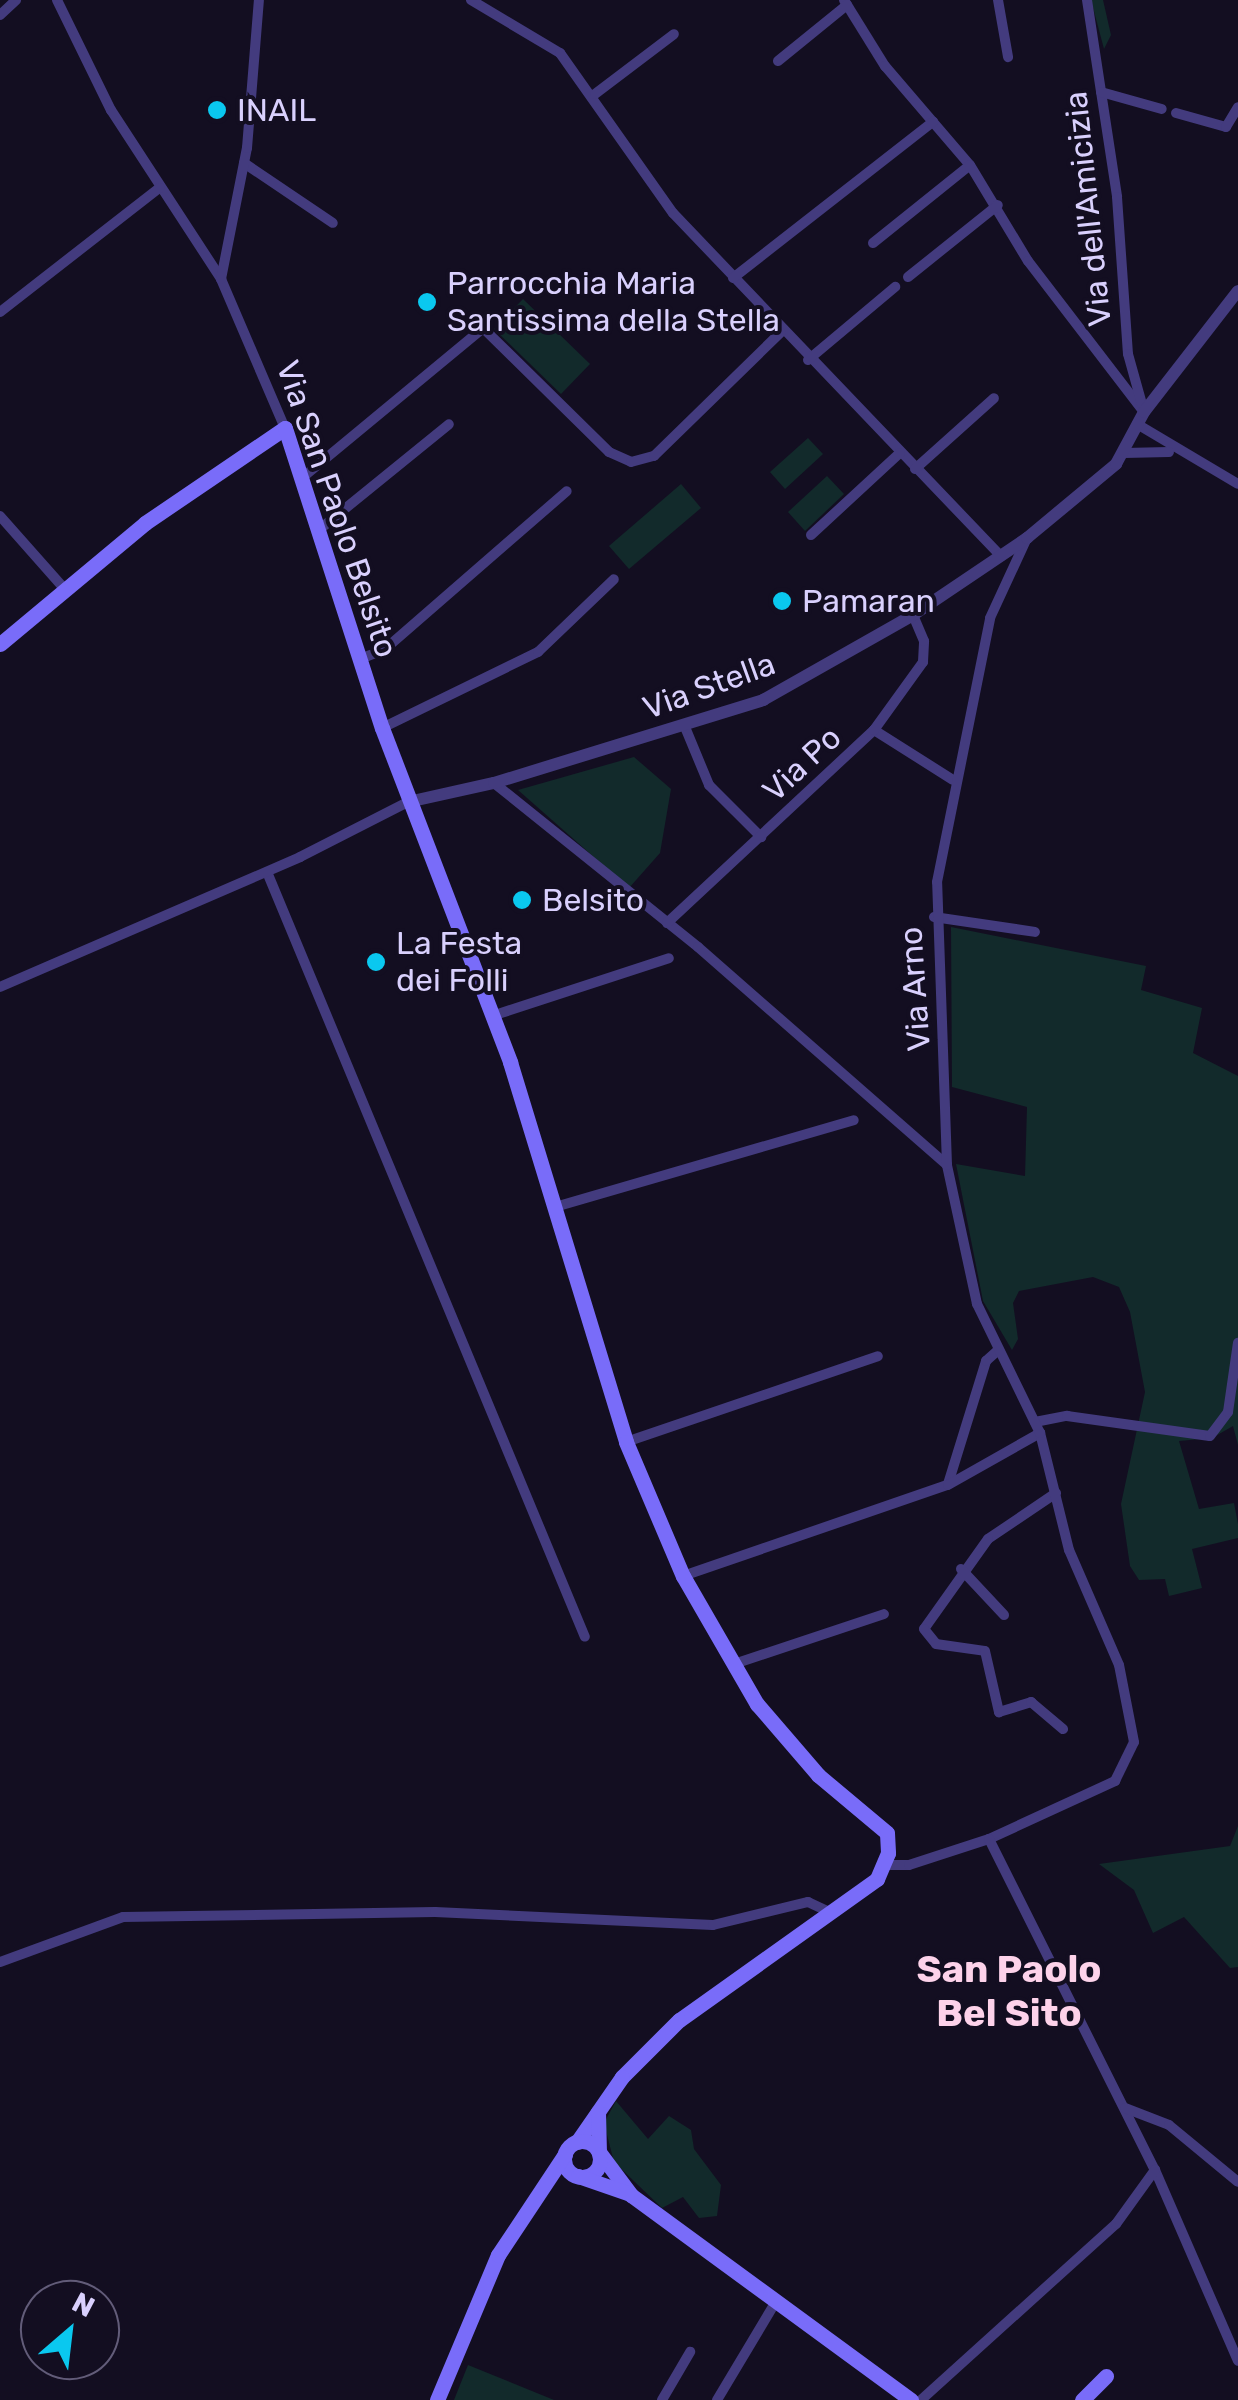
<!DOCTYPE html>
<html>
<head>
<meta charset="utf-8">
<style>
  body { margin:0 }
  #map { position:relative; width:1238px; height:2400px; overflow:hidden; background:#130e21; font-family:Rubik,sans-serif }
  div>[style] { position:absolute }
  .green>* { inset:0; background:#122a2b }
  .minor>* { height:10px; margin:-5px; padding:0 5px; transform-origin:5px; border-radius:5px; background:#433b7e }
  .tertiary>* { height:12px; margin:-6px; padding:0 6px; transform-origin:6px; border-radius:6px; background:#433b7e }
  .secondary>* { height:15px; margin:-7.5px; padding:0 7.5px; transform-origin:7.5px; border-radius:7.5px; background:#796cf9 }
  .secondary>.ring { margin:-7.5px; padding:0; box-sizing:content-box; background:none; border:15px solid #796cf9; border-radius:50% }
  .dots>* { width:28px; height:28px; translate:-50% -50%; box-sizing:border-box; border:5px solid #130e21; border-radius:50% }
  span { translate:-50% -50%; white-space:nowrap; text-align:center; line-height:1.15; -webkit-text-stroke:8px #130e21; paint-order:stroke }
  .poi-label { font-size:32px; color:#d9d0fd }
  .left { translate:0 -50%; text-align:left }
  .street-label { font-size:32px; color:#d9d0fd }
  .quarter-label { font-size:38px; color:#fdd2ea; font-weight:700 }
  .north { position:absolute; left:20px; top:2280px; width:100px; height:100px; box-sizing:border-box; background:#130e21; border:2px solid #625c79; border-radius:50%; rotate:28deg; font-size:28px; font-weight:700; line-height:40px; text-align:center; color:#d9d0fd }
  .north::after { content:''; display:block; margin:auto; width:35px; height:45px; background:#0ac8ef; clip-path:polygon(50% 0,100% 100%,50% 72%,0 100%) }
</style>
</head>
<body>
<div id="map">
  <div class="green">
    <i style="clip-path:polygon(1091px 0,1103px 0,1111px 35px,1104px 49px)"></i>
    <i style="clip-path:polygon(523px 299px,590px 364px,561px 394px,494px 329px)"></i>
    <i style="clip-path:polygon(808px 438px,823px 454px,785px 489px,770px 472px)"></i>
    <i style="clip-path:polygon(827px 476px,844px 494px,805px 531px,788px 512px)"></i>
    <i style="clip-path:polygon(681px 484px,701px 508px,629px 569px,609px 546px)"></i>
    <i style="clip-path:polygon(634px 757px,671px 789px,660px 853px,629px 888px,518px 790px)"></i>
    <i style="clip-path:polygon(951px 927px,1146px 966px,1141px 990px,1202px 1008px,1193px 1053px,1238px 1076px,1238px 1445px,1233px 1426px,1212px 1438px,1179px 1441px,1199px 1509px,1234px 1503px,1238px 1524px,1238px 1538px,1192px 1549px,1202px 1588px,1169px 1596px,1165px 1579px,1139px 1580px,1130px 1566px,1121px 1504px,1145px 1392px,1130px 1312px,1119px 1287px,1093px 1277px,1019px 1291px,1013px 1303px,1018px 1339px,1012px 1350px,983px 1301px,956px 1164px,1025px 1176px,1027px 1107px,952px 1087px)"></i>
    <i style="clip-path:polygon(1238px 1826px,1238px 1967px,1230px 1968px,1184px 1917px,1153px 1933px,1134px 1890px,1099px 1864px,1230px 1846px)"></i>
    <i style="clip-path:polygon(616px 2101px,648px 2139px,669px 2116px,691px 2130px,694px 2149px,721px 2185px,717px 2216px,699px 2218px,683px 2197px,662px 2208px,614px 2162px,604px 2123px)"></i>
    <i style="clip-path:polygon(468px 2365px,554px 2400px,454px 2400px)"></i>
  </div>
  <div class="minor">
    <i style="left:57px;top:0;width:123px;rotate:63.9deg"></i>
    <i style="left:111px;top:110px;width:202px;rotate:56.9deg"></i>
    <i style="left:221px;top:279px;width:162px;rotate:66.8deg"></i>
    <i style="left:471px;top:0;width:104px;rotate:30.8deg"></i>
    <i style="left:560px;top:53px;width:196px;rotate:54.8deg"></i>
    <i style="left:673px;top:213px;width:475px;rotate:46.3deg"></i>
    <i style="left:844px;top:0;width:78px;rotate:58.2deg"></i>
    <i style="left:885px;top:66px;width:130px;rotate:49.4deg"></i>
    <i style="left:970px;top:165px;width:112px;rotate:58.9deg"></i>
    <i style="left:1028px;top:261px;width:190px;rotate:52.5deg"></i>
    <i style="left:998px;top:0;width:58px;rotate:80deg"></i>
    <i style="left:1087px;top:0;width:199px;rotate:81.3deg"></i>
    <i style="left:1117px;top:197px;width:157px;rotate:86deg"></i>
    <i style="left:1128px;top:354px;width:52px;rotate:74.4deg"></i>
    <i style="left:0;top:15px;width:22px;rotate:-43deg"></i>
    <i style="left:778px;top:61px;width:89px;rotate:-39.1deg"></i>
    <i style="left:1101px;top:92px;width:63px;rotate:15.6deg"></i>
    <i style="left:595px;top:94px;width:99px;rotate:-37.2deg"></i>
    <i style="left:1176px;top:113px;width:52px;rotate:15.6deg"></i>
    <i style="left:1226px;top:127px;width:23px;rotate:-59deg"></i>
    <i style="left:244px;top:163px;width:107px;rotate:34deg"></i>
    <i style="left:873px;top:243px;width:124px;rotate:-38.8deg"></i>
    <i style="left:908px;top:277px;width:115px;rotate:-38.7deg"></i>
    <i style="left:733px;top:278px;width:254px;rotate:-38deg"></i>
    <i style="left:221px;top:279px;width:134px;rotate:-78.8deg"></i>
    <i style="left:247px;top:148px;width:148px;rotate:-85.4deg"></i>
    <i style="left:0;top:312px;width:202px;rotate:-37.9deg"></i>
    <i style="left:808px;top:360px;width:114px;rotate:-40deg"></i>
    <i style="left:1137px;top:424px;width:117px;rotate:30.7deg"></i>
    <i style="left:1124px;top:453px;width:45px;rotate:-1.3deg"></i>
    <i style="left:915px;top:469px;width:106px;rotate:-41.9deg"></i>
    <i style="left:302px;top:478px;width:235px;rotate:-39.6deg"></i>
    <i style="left:483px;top:328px;width:177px;rotate:44.5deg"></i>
    <i style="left:609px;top:452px;width:24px;rotate:24deg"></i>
    <i style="left:631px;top:462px;width:24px;rotate:-15deg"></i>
    <i style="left:654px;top:456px;width:177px;rotate:-44.3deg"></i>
    <i style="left:0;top:516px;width:94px;rotate:48.5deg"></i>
    <i style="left:320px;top:529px;width:166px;rotate:-39.1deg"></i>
    <i style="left:811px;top:535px;width:121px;rotate:-42.7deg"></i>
    <i style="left:360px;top:659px;width:26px;rotate:-21deg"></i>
    <i style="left:384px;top:650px;width:242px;rotate:-41deg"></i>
    <i style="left:685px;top:727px;width:63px;rotate:67.5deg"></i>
    <i style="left:709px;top:785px;width:74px;rotate:45deg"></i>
    <i style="left:382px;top:728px;width:174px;rotate:-26deg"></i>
    <i style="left:538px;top:652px;width:105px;rotate:-43.8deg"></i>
    <i style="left:874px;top:730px;width:93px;rotate:32.3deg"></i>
    <i style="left:494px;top:783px;width:262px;rotate:38.8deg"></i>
    <i style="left:698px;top:947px;width:331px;rotate:41.2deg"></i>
    <i style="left:267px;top:872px;width:828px;rotate:67.43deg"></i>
    <i style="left:934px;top:917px;width:102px;rotate:8.4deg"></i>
    <i style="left:667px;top:923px;width:283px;rotate:-43deg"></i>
    <i style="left:874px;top:730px;width:84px;rotate:-54.2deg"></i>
    <i style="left:923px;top:662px;width:21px;rotate:-87deg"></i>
    <i style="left:924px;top:641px;width:28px;rotate:-113deg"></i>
    <i style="left:0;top:987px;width:327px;rotate:-23.4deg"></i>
    <i style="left:300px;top:857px;width:121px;rotate:-27deg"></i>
    <i style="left:492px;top:1016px;width:186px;rotate:-18.1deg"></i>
    <i style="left:555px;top:1207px;width:311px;rotate:-16.2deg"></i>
    <i style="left:1035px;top:1422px;width:33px;rotate:-11deg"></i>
    <i style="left:1067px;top:1416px;width:144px;rotate:8deg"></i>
    <i style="left:1210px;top:1436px;width:30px;rotate:-53deg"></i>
    <i style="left:1228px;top:1412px;width:70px;rotate:-81.8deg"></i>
    <i style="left:626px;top:1442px;width:266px;rotate:-18.8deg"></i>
    <i style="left:948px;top:1484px;width:129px;rotate:-72.8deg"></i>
    <i style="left:986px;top:1361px;width:15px;rotate:-42deg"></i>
    <i style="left:1056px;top:1493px;width:82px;rotate:145.9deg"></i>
    <i style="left:988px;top:1539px;width:110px;rotate:125.4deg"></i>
    <i style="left:924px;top:1629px;width:19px;rotate:51deg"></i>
    <i style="left:936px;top:1644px;width:49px;rotate:8.1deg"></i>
    <i style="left:985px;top:1651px;width:63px;rotate:77.1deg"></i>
    <i style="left:999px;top:1712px;width:34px;rotate:-17deg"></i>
    <i style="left:1031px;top:1702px;width:42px;rotate:40.2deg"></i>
    <i style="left:961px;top:1569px;width:63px;rotate:46.9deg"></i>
    <i style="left:683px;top:1576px;width:280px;rotate:-19deg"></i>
    <i style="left:948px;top:1485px;width:106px;rotate:-29.5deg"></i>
    <i style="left:734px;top:1664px;width:158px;rotate:-18.4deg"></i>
    <i style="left:989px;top:1839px;width:139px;rotate:-24.7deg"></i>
    <i style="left:1115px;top:1781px;width:43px;rotate:-64deg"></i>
    <i style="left:1134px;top:1742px;width:78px;rotate:-101deg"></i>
    <i style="left:1119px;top:1665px;width:125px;rotate:-113.5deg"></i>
    <i style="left:1069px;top:1550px;width:121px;rotate:-103.9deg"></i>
    <i style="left:1040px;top:1433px;width:144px;rotate:-116deg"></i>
    <i style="left:977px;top:1304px;width:142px;rotate:-102.2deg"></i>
    <i style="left:947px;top:1165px;width:283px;rotate:-92deg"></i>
    <i style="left:937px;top:882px;width:269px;rotate:-78.6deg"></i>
    <i style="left:990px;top:618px;width:86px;rotate:-65.2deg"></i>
    <i style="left:886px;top:1865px;width:23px"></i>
    <i style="left:909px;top:1865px;width:84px;rotate:-18deg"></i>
    <i style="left:989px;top:1839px;width:370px;rotate:63.4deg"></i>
    <i style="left:1155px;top:2170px;width:208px;rotate:66.5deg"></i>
    <i style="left:0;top:1962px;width:131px;rotate:-20.1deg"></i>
    <i style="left:123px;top:1917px;width:312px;rotate:-0.9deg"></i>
    <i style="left:435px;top:1912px;width:278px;rotate:2.7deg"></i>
    <i style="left:713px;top:1925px;width:98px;rotate:-13.6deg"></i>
    <i style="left:808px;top:1902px;width:23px;rotate:25deg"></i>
    <i style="left:1125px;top:2108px;width:47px;rotate:21.1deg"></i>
    <i style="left:1169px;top:2125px;width:89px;rotate:39.6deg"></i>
    <i style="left:662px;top:2400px;width:56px;rotate:-59.7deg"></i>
    <i style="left:717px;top:2400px;width:113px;rotate:-59.1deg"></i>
    <i style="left:921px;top:2400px;width:263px;rotate:-42.1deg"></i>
    <i style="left:1116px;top:2224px;width:67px;rotate:-54.2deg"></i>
  </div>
  <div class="tertiary">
    <i style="left:408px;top:802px;width:88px;rotate:-12.5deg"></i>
    <i style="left:494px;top:783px;width:282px;rotate:-17.1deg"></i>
    <i style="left:763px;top:700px;width:172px;rotate:-29.5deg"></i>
    <i style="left:913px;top:615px;width:138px;rotate:-34deg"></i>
    <i style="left:1027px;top:538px;width:116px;rotate:-39.7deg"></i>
    <i style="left:1116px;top:464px;width:59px;rotate:-61.7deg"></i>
    <i style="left:1144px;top:412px;width:153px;rotate:-52.2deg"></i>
  </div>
  <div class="secondary">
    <i style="left:0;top:644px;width:189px;rotate:-39.8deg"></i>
    <i style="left:145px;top:523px;width:169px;rotate:-34.2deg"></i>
    <i style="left:285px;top:428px;width:315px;rotate:72.1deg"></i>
    <i style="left:382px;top:728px;width:358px;rotate:69deg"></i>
    <i style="left:510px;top:1062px;width:397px;rotate:73deg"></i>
    <i style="left:626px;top:1442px;width:146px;rotate:67deg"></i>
    <i style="left:683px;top:1576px;width:148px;rotate:60deg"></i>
    <i style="left:757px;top:1704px;width:94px;rotate:49.3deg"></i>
    <i style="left:818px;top:1775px;width:90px;rotate:40deg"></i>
    <i style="left:887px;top:1833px;width:20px;rotate:87deg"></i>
    <i style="left:888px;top:1853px;width:28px;rotate:113deg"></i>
    <i style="left:877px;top:1879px;width:243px;rotate:144.5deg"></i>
    <i style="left:679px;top:2020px;width:81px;rotate:135deg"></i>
    <i style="left:622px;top:2077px;width:79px;rotate:124.7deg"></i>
    <i style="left:598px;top:2112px;width:40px;rotate:88.6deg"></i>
    <i style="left:599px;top:2152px;width:54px;rotate:53.3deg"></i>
    <i style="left:631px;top:2195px;width:347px;rotate:36.2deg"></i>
    <i class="ring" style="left:564px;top:2141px;width:21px;height:21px"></i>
    <i style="left:578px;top:2176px;width:52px;rotate:19.1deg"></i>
    <i style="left:437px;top:2400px;width:157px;rotate:-67.2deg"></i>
    <i style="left:498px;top:2255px;width:121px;rotate:-56.4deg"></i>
    <i style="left:1082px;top:2400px;width:34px;rotate:-45deg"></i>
  </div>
  <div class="dots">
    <i style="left:217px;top:110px;background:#0ac8ef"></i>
    <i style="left:427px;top:302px;background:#0ac8ef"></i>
    <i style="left:782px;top:601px;background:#0ac8ef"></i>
    <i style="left:522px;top:900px;background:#0ac8ef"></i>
    <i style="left:376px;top:962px;background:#0ac8ef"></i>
  </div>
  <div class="poi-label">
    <span class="left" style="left:237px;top:110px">INAIL</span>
    <span class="left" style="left:447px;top:302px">Parrocchia Maria<br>Santissima della Stella</span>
    <span class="left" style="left:802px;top:601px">Pamaran</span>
    <span class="left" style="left:542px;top:900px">Belsito</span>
    <span class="left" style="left:396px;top:962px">La Festa<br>dei Folli</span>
  </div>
  <div class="street-label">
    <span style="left:1088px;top:209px;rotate:-96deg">Via dell'Amicizia</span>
    <span style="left:337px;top:509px;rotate:71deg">Via San Paolo Belsito</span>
    <span style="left:709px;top:686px;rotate:-20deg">Via Stella</span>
    <span style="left:802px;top:764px;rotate:-43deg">Via Po</span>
    <span style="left:915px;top:989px;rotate:-94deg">Via Arno</span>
  </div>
  <div class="quarter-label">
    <span style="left:1009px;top:1992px">San Paolo<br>Bel Sito</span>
  </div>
  <div class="north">N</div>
</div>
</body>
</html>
